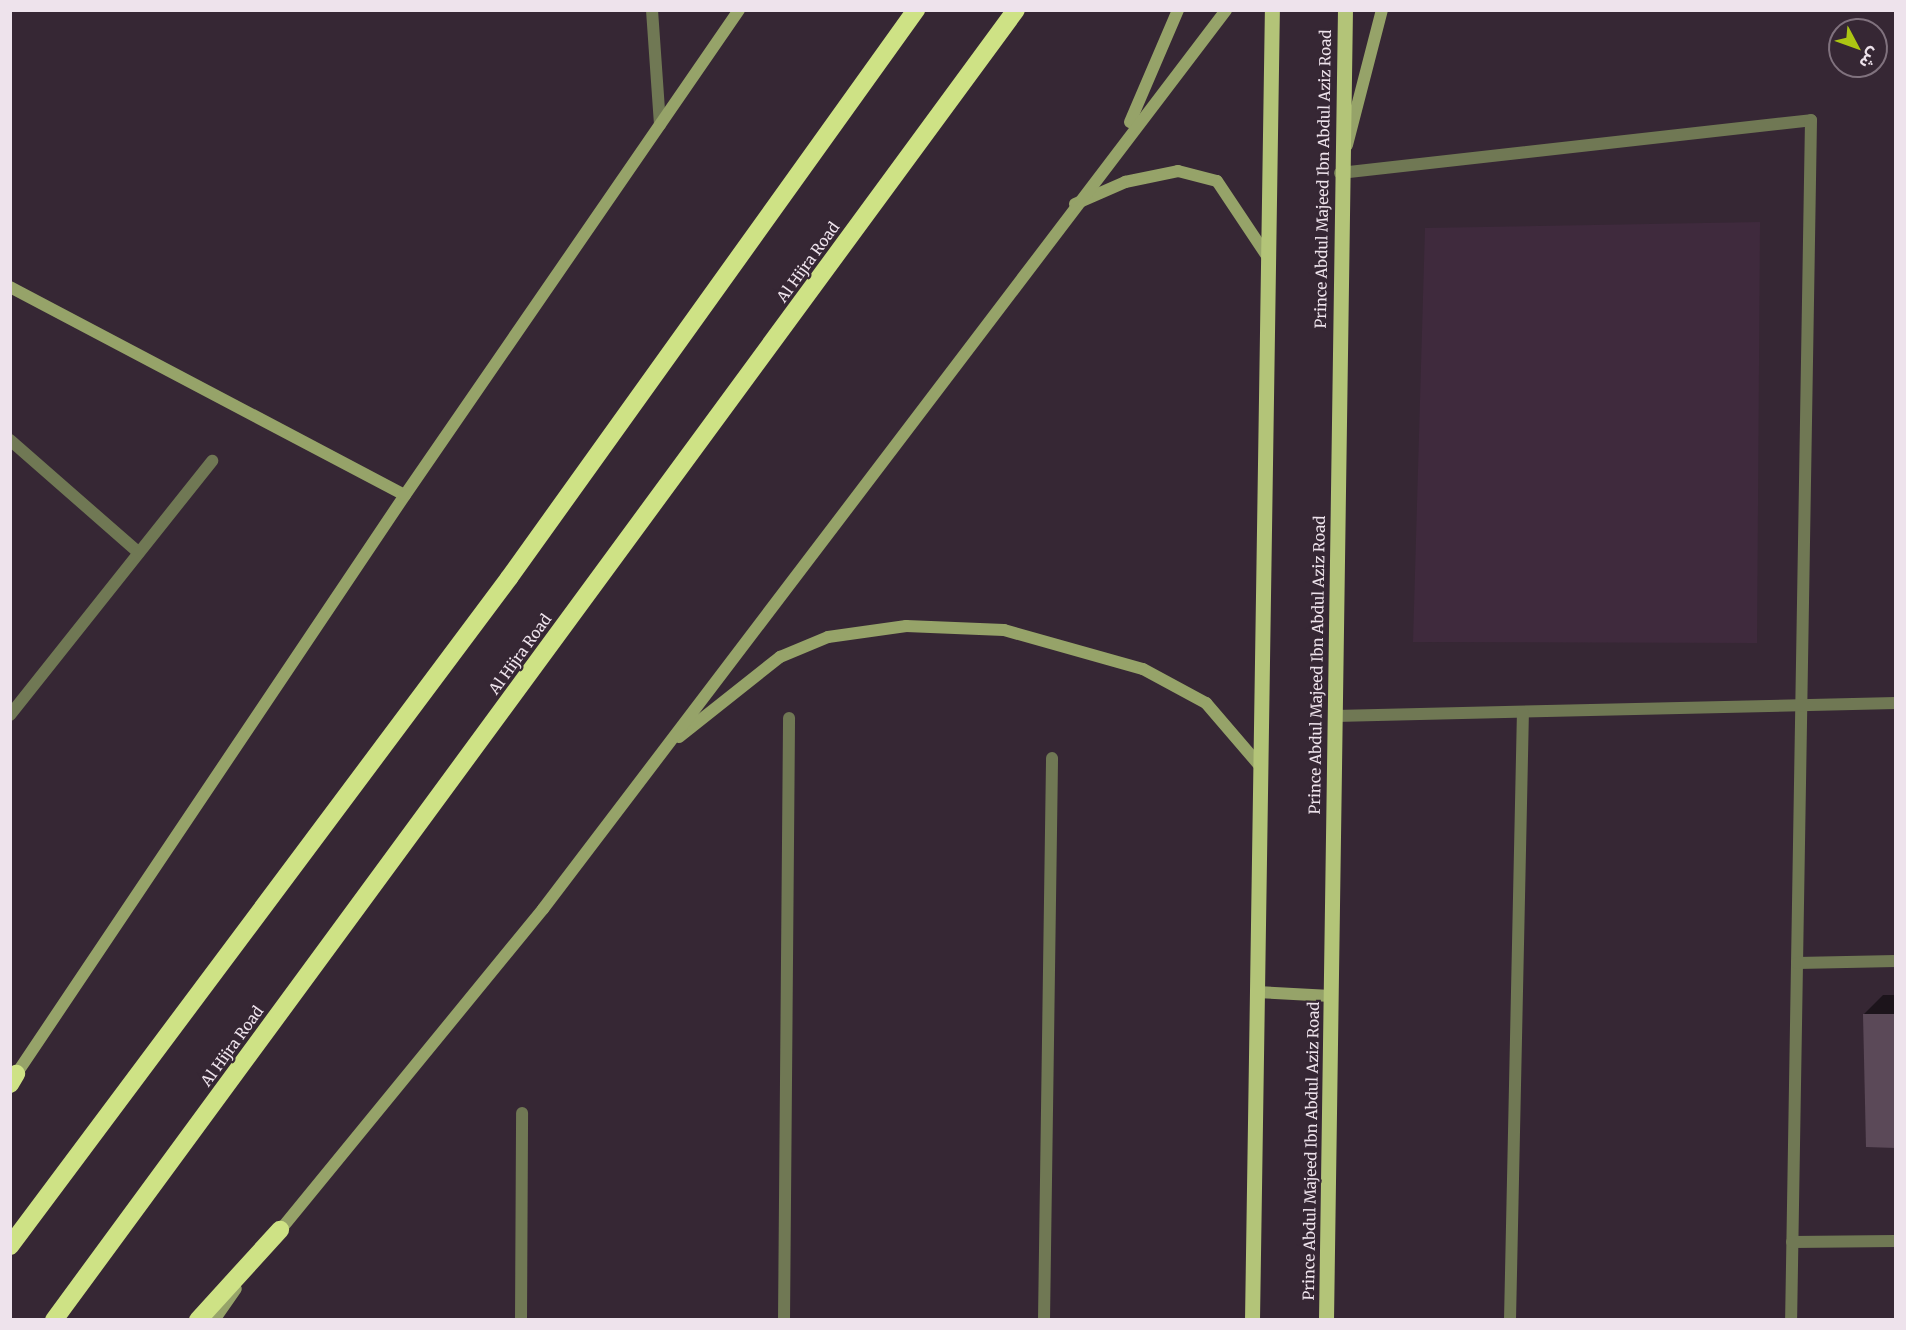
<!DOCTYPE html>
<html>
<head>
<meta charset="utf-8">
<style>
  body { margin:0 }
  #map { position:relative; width:1906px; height:1330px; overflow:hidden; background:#362734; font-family:Merriweather,"Noto Sans Arabic",serif }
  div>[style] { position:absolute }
  .built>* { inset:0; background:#3f2a3d }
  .shadow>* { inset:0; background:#0007 }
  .building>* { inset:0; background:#5b4958 }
  .service>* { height:12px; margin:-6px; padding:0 6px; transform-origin:6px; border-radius:6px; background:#707854 }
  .minor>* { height:12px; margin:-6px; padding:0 6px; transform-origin:6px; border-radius:6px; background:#707854 }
  .secondary>* { height:12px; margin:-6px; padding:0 6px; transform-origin:6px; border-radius:6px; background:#96a369 }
  .primary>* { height:15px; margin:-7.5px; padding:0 7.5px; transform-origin:7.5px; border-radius:7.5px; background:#b3c478 }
  .motorway>* { height:18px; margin:-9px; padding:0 9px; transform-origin:9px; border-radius:9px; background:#cee285 }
  span { translate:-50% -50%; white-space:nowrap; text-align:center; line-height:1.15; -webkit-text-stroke:4.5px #362734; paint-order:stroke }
  .street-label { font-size:15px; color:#eee3ec }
  .frame { position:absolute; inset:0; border:12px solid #eee3ec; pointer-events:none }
  .north { position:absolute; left:1828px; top:18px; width:60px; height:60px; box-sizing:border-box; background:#362734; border:2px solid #80727e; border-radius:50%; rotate:131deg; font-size:16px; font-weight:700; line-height:24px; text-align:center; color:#eee3ec }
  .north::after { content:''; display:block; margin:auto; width:21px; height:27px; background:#acc613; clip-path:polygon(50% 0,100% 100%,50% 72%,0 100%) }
</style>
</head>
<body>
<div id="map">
  <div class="built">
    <i style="clip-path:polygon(1760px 222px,1757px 643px,1413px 642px,1425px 228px)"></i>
  </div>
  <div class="shadow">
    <i style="clip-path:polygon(1883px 995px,1896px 995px,1896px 1146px,1864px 1014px)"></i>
  </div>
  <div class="building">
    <i style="clip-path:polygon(1863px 1014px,1896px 1014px,1896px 1148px,1866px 1147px)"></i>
  </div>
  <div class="service">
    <i style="left:652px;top:10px;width:115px;rotate:86deg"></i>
  </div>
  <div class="minor">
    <i style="left:1340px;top:173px;width:474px;rotate:-6.4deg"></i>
    <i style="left:1811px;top:120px;width:1200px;rotate:90.95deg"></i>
    <i style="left:10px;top:440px;width:171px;rotate:41.2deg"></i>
    <i style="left:10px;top:715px;width:325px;rotate:-51.5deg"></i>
    <i style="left:1335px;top:716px;width:561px;rotate:-1.33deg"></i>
    <i style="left:1797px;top:963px;width:99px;rotate:-1.2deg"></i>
    <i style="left:1792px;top:1242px;width:104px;rotate:-0.6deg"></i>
    <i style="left:521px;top:1320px;width:207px;rotate:-89.7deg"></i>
    <i style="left:784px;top:1320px;width:602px;rotate:-89.52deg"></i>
    <i style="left:1044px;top:1320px;width:562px;rotate:-89.18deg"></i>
    <i style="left:1510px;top:1320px;width:608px;rotate:-88.78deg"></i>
  </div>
  <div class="secondary">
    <i style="left:1130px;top:122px;width:122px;rotate:-66.8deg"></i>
    <i style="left:1347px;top:145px;width:139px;rotate:-75.5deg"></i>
    <i style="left:1075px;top:204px;width:55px;rotate:-23.7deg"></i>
    <i style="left:1125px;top:182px;width:54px;rotate:-11.7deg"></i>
    <i style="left:1178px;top:171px;width:40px;rotate:14.4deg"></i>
    <i style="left:1217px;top:181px;width:94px;rotate:56.3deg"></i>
    <i style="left:10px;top:287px;width:446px;rotate:27.8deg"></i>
    <i style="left:679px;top:737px;width:129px;rotate:-38.4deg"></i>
    <i style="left:780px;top:657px;width:52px;rotate:-22.6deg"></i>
    <i style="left:828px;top:637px;width:79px;rotate:-8deg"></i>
    <i style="left:906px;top:626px;width:98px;rotate:2.3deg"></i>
    <i style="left:1004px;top:630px;width:144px;rotate:15.7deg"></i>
    <i style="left:1143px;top:669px;width:72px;rotate:28.4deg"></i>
    <i style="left:1206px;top:703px;width:83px;rotate:49.4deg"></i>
    <i style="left:1257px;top:992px;width:74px;rotate:3.1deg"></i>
    <i style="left:13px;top:1079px;width:703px;rotate:-56.13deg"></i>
    <i style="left:405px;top:495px;width:589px;rotate:-55.45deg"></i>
    <i style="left:277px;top:1234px;width:420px;rotate:-50.7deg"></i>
    <i style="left:543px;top:909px;width:1129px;rotate:-52.77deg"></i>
    <i style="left:214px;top:1320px;width:38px;rotate:-55deg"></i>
  </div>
  <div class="primary">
    <i style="left:1252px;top:1320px;width:1310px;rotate:-89.13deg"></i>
    <i style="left:1326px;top:1320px;width:1310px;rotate:-89.17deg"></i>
  </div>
  <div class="motorway">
    <i style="left:10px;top:1084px;width:12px;rotate:-59deg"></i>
    <i style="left:10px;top:1246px;width:834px;rotate:-53.24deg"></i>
    <i style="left:509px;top:578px;width:699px;rotate:-54.38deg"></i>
    <i style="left:54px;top:1320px;width:1625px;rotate:-53.71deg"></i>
    <i style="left:198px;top:1320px;width:122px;rotate:-47.7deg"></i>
  </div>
  <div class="street-label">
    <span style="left:1323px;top:179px;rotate:-89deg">Prince Abdul Majeed Ibn Abdul Aziz Road</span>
    <span style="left:808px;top:262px;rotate:-54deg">Al Hijra Road</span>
    <span style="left:520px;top:654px;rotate:-54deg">Al Hijra Road</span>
    <span style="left:1317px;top:665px;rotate:-89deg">Prince Abdul Majeed Ibn Abdul Aziz Road</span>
    <span style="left:232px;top:1046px;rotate:-54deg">Al Hijra Road</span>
    <span style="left:1311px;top:1151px;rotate:-89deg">Prince Abdul Majeed Ibn Abdul Aziz Road</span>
  </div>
  <div class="frame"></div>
  <div class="north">ش</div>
</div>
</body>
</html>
